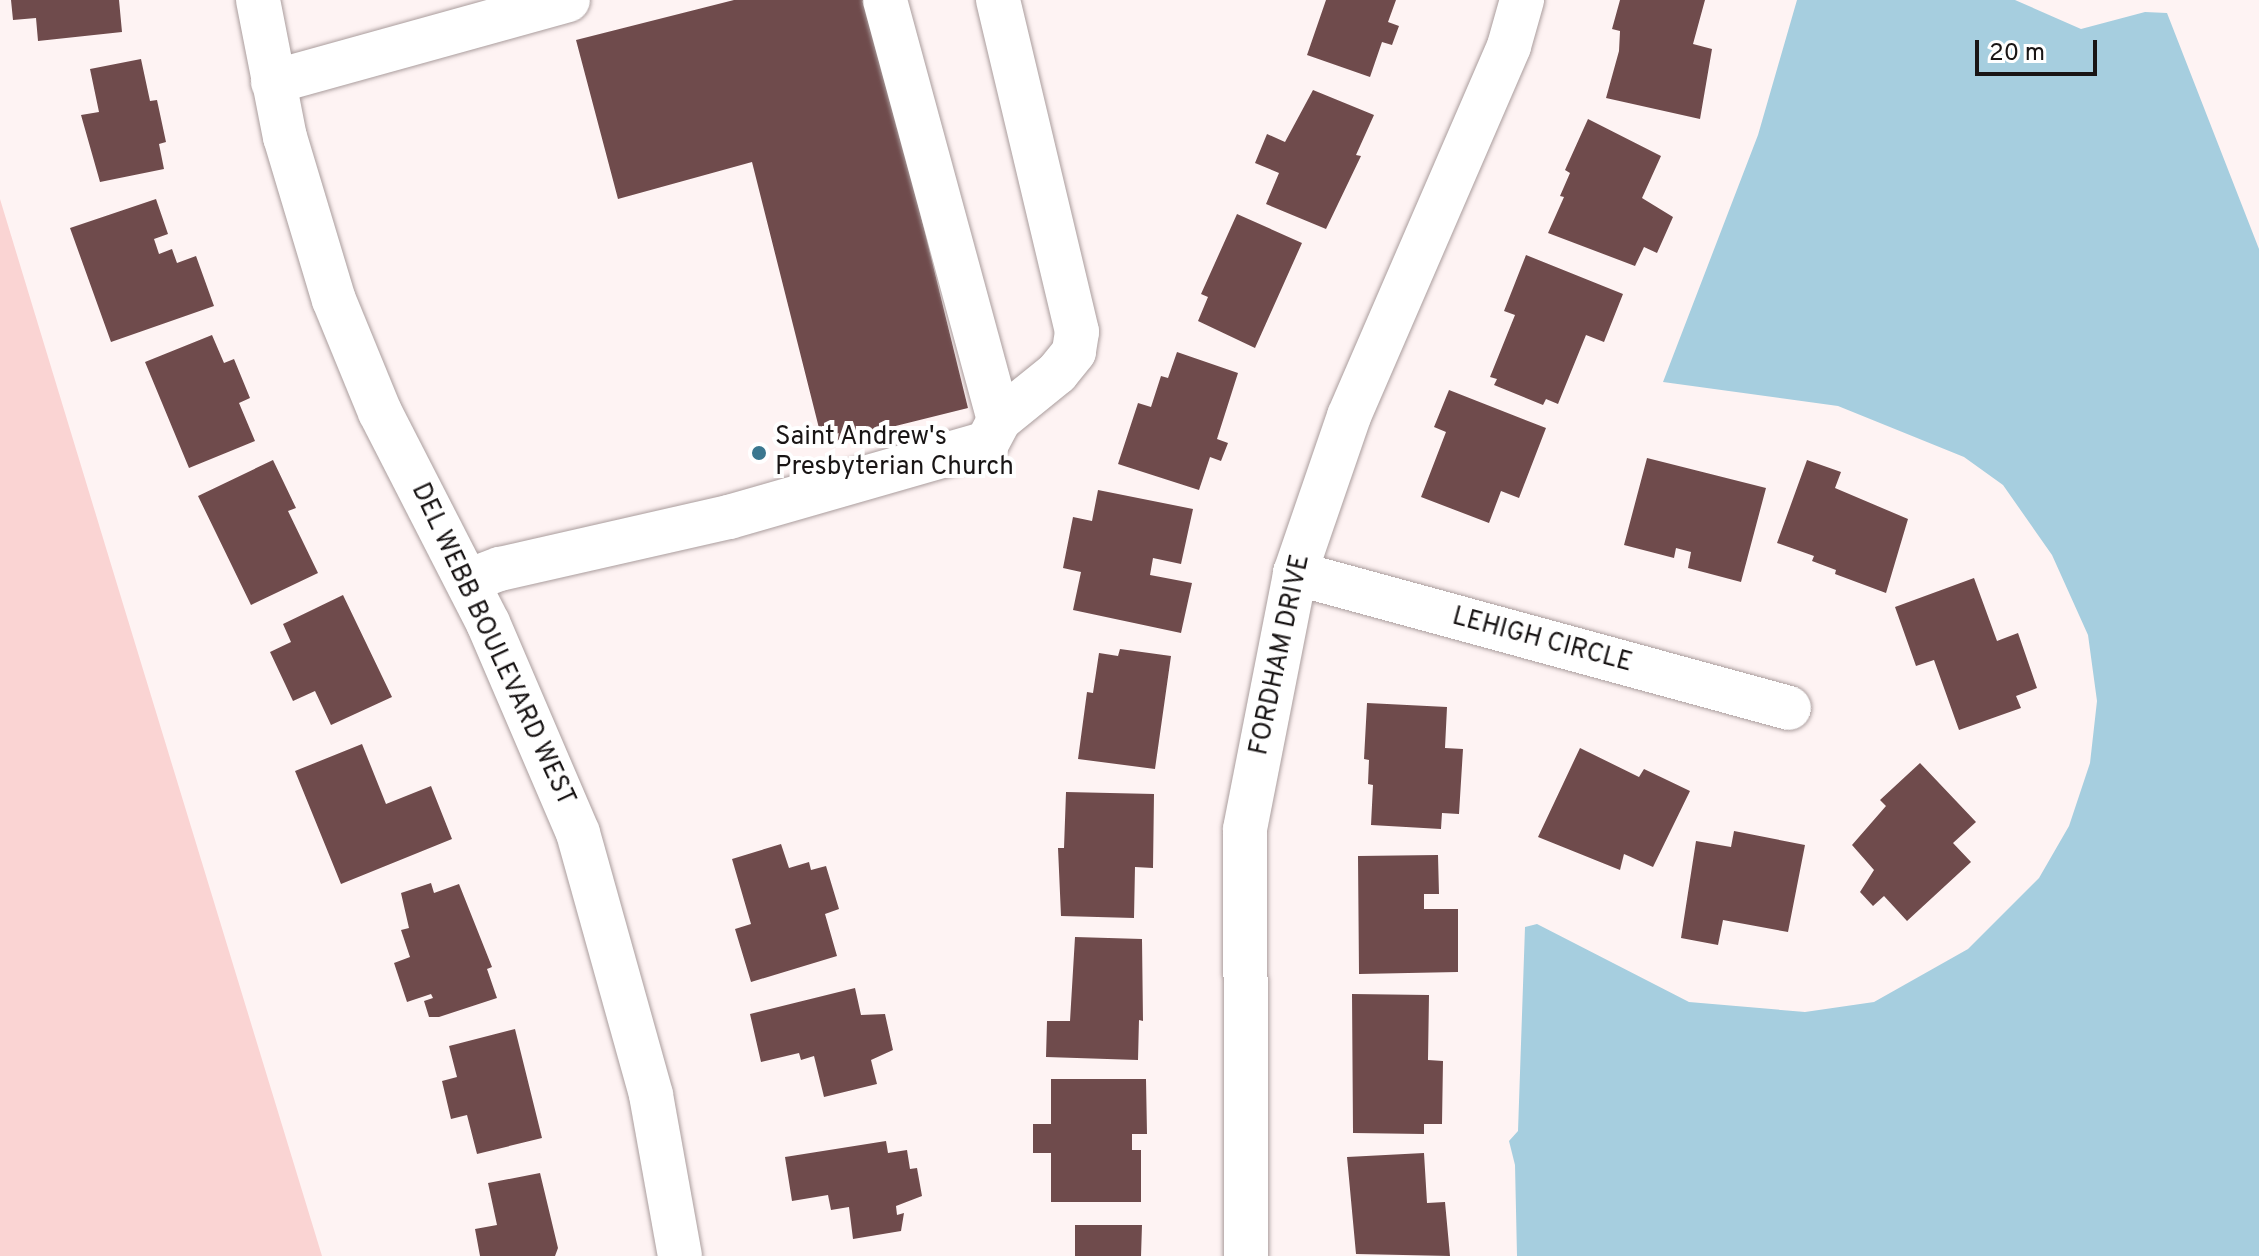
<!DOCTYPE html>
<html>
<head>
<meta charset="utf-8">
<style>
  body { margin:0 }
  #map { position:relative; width:2259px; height:1256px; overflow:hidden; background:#fef3f3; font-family:Overpass,sans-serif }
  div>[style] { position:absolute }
  .green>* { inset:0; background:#fad4d3 }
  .water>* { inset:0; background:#a6cedf }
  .building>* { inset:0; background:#6f4b4c }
  .roads { filter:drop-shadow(0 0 2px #aa9d9d) drop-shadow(0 0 2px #aa9d9d) }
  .minor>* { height:44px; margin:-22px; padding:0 22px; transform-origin:22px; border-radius:22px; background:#fff }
  .dots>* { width:22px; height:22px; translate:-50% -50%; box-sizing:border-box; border:4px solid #fff; border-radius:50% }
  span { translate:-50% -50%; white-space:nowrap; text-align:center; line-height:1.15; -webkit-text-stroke:8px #fff; paint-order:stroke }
  .poi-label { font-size:26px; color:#191515 }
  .left { translate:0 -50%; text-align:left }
  .street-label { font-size:26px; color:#191515 }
  .scale { position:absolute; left:1975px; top:40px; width:122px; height:36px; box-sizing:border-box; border:4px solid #191515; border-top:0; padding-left:10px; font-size:24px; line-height:28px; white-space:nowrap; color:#191515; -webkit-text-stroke:6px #fff; paint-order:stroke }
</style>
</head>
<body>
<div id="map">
  <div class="green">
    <i style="clip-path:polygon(0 199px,120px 594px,322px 1256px,0 1256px)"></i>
  </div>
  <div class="water">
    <i style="clip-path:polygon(1797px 0,2015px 0,2081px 29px,2145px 12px,2167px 13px,2259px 249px,2259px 1256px,1517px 1256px,1515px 1165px,1509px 1141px,1518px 1131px,1525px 927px,1537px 924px,1689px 1002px,1805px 1012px,1874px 1002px,1968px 949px,2039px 878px,2069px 826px,2090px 763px,2097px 701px,2088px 635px,2052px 555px,2003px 485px,1964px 457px,1838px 406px,1663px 382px,1758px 135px)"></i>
  </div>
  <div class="building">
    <i style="clip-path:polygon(11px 0,119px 0,122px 32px,38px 41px,36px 18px,13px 20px)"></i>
    <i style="clip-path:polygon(734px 0,868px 0,968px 408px,823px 444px,752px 162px,618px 199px,576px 40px)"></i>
    <i style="clip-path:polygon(1326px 0,1396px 0,1388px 22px,1399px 26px,1392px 45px,1382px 42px,1370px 77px,1307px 55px)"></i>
    <i style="clip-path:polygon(1620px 0,1705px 0,1693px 44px,1712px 49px,1700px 119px,1606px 98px,1619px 51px,1620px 31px,1612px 29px)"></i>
    <i style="clip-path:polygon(141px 59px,150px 101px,157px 100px,166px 142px,159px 144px,164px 169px,100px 182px,81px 115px,99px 112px,90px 69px)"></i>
    <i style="clip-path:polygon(1313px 90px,1374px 115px,1356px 155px,1361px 156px,1326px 229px,1266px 204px,1279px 173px,1255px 163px,1267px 134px,1285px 142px)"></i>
    <i style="clip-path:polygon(1588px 119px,1661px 156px,1642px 198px,1673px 217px,1657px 253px,1644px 247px,1635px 266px,1548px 233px,1564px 197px,1560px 196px,1570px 173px,1565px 170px)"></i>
    <i style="clip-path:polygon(156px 199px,168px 234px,154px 239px,159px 254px,172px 249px,177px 263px,196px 256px,214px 306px,111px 342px,70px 228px)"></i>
    <i style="clip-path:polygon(1237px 214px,1302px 243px,1255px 348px,1198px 321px,1208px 297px,1201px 294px)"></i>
    <i style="clip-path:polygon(1526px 255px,1623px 294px,1604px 342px,1586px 335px,1558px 404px,1546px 399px,1543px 405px,1494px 385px,1497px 379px,1490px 377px,1515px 315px,1504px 311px)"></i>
    <i style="clip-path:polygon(212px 335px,224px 363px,234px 359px,250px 398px,239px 403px,255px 441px,189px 468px,145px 362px)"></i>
    <i style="clip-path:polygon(1177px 352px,1238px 373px,1217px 439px,1228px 443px,1221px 461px,1210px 457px,1199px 490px,1118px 464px,1138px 403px,1151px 407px,1161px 376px,1168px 378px)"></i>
    <i style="clip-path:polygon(1449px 390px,1546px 428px,1519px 498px,1501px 491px,1489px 523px,1421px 497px,1446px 432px,1434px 427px)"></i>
    <i style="clip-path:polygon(1647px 458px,1766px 488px,1741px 582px,1688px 568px,1691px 552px,1676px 548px,1674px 558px,1624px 545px)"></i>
    <i style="clip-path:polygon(273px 460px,296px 508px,288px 511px,318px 573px,251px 605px,198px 496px)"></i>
    <i style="clip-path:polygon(1807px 460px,1841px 472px,1835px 488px,1908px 519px,1886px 593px,1835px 574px,1836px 570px,1812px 561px,1814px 556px,1777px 543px)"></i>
    <i style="clip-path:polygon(1098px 490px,1193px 509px,1181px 564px,1153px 558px,1150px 575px,1192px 583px,1181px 633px,1073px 610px,1081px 572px,1063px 568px,1073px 517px,1092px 521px)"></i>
    <i style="clip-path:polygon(1974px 578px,1997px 641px,2018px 633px,2037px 688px,2016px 696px,2021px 708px,1959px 730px,1934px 660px,1916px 666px,1895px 607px)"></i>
    <i style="clip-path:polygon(343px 595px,392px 697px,331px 725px,315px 691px,293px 701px,270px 652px,291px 642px,283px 624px)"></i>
    <i style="clip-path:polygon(1120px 649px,1171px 656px,1155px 769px,1078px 759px,1087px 692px,1093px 693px,1099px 653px,1118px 656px)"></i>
    <i style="clip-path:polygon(1367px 703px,1447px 707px,1445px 748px,1463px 749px,1459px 814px,1442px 813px,1441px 829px,1371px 825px,1373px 785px,1368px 784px,1369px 760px,1364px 759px)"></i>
    <i style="clip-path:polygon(362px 744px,386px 804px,431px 786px,452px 839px,341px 884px,295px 771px)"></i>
    <i style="clip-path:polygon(1580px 748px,1639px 777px,1644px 769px,1690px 791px,1653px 867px,1624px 854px,1620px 870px,1538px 837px)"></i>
    <i style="clip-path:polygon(1920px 763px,1976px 822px,1953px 843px,1971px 862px,1907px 921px,1884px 896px,1873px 906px,1860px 892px,1874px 870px,1852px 845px,1886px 806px,1880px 800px)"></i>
    <i style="clip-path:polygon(1066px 792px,1154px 794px,1153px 868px,1135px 867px,1134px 918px,1061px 916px,1058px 848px,1064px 848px)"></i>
    <i style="clip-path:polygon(1734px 831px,1805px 845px,1788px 932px,1723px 920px,1718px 945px,1681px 938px,1696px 841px,1731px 847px)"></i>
    <i style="clip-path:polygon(781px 844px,789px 868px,809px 862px,811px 870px,826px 866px,839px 909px,825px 914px,837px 956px,751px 982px,735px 929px,751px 924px,732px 859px)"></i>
    <i style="clip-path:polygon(1438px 855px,1439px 894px,1424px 894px,1424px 909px,1458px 909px,1458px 972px,1359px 974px,1358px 856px)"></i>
    <i style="clip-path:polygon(431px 883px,434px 893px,459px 884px,492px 967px,487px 969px,497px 998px,439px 1017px,429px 1017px,424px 1001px,433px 998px,431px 994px,407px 1002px,394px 963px,410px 957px,401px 930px,409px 928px,401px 893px)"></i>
    <i style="clip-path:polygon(1075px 937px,1142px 939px,1143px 1021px,1139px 1020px,1138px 1060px,1046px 1057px,1047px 1021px,1070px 1021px)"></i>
    <i style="clip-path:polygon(855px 988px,861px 1015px,885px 1014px,893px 1050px,871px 1060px,877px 1084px,824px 1097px,814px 1056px,801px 1060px,799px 1053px,761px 1062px,750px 1014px)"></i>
    <i style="clip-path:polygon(1352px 994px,1429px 995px,1428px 1060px,1443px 1061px,1442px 1124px,1424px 1124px,1424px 1134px,1353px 1133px)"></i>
    <i style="clip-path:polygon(515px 1029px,542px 1138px,477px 1154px,467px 1115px,451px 1119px,442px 1081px,457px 1077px,449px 1046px)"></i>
    <i style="clip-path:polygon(1051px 1079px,1146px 1079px,1147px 1134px,1132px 1134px,1132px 1150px,1141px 1150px,1141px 1202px,1051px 1202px,1051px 1153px,1033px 1153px,1033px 1124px,1051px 1124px)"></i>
    <i style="clip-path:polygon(886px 1141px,888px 1153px,907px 1150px,910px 1169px,917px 1168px,922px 1196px,896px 1206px,897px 1215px,904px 1213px,901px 1231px,853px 1239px,849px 1207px,831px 1210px,828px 1195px,792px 1201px,785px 1157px)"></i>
    <i style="clip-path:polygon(1424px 1153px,1427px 1203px,1445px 1202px,1450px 1256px,1356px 1254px,1347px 1157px)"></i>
    <i style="clip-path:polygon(540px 1173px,558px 1248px,555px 1256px,480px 1256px,475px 1229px,497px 1225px,488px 1183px)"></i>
    <i style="clip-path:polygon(1075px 1225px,1142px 1225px,1141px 1256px,1075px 1256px)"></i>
  </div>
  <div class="roads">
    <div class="minor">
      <i style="left:258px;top:0;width:140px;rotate:78.9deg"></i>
      <i style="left:285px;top:137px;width:170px;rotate:73.3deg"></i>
      <i style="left:334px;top:300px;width:121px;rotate:67.7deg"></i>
      <i style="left:380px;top:412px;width:237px;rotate:62.9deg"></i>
      <i style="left:488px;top:623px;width:228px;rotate:66.8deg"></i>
      <i style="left:578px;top:833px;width:272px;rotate:74.4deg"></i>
      <i style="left:651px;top:1095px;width:164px;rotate:79.8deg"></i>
      <i style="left:998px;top:0;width:341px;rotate:76.6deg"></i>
      <i style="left:1077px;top:332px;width:20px;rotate:99deg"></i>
      <i style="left:1074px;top:352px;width:27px;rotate:129deg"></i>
      <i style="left:1057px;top:373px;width:75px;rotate:141deg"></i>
      <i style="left:273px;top:82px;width:306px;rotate:-15.5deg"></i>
      <i style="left:1295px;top:573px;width:512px;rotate:15.28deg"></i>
      <i style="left:468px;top:581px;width:34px;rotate:-21deg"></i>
      <i style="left:500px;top:569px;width:235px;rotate:-12.8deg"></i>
      <i style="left:729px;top:517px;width:268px;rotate:-16deg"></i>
      <i style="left:987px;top:443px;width:26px;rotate:-62deg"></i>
      <i style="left:999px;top:420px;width:435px;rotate:-105.2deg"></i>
      <i style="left:1246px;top:1256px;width:427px;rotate:-90.1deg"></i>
      <i style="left:1245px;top:829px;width:261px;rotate:-78.9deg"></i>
      <i style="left:1295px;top:573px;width:166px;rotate:-71deg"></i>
      <i style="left:1349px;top:416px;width:403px;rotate:-66.6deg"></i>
      <i style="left:1509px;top:46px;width:48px;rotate:-74.2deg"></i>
    </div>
  </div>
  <div class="dots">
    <i style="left:759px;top:453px;background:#3b778f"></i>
  </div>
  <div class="poi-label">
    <span class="left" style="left:775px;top:453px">Saint Andrew's<br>Presbyterian Church</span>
  </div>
  <div class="street-label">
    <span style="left:1542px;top:641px;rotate:15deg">LEHIGH CIRCLE</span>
    <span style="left:492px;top:645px;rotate:65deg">DEL WEBB BOULEVARD WEST</span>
    <span style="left:1281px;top:655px;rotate:-78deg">FORDHAM DRIVE</span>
  </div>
  <div class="scale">20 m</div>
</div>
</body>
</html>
